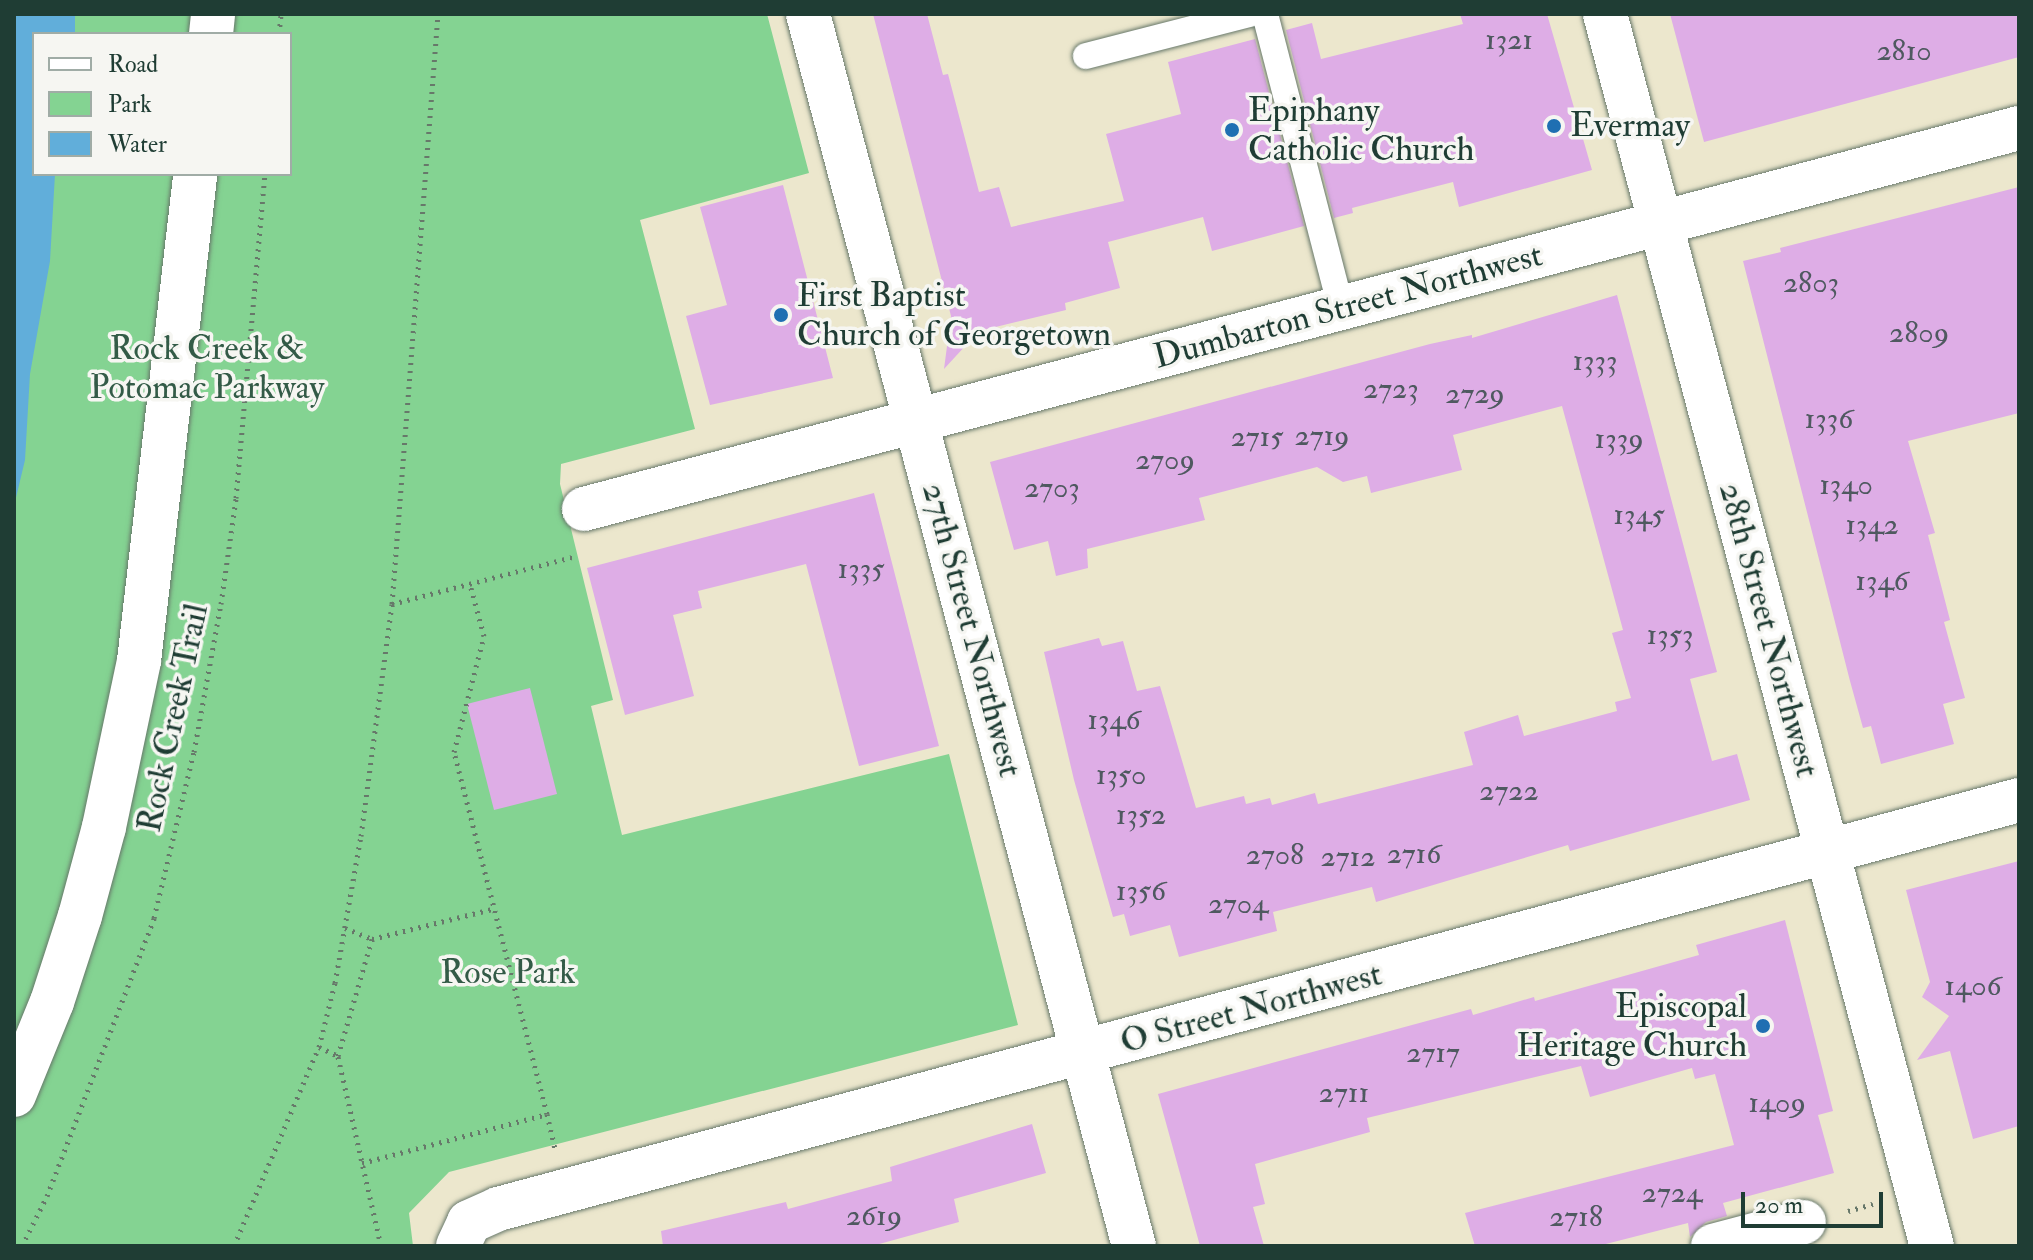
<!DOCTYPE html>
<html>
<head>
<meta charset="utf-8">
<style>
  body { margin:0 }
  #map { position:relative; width:2033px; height:1260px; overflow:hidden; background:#ece7cd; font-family:"IM FELL Double Pica",serif }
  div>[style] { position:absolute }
  .green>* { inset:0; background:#84d392 }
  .water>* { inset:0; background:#61aeda }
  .building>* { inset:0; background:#deade6 }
  .path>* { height:5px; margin-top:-2.5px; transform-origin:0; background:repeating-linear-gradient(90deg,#67786a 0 2px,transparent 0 8px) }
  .roads { filter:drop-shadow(0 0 2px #67786a) drop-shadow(0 0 2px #67786a) }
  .lane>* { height:26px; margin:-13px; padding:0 13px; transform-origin:13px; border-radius:13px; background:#fff }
  .street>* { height:44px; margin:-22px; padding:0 22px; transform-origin:22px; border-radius:22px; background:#fff }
  .primary>* { height:44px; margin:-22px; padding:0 22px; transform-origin:22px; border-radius:22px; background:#fff }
  .dots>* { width:22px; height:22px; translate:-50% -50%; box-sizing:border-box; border:4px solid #f6f6f2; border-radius:50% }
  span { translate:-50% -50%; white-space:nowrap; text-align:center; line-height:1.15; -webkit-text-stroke:7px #f6f6f2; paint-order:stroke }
  .number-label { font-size:30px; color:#4f5960 }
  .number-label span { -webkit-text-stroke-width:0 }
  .poi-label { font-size:34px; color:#1f3d34 }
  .left { translate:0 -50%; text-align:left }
  .right { translate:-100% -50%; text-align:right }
  .street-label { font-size:34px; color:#1f3d34 }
  .park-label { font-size:34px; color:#335b47 }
  .frame { position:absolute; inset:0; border:16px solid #1f3d34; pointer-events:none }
  .legend { position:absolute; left:32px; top:32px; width:260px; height:144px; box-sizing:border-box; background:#f6f6f2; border:2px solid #a0aca6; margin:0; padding:10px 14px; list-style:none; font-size:24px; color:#1f3d34 }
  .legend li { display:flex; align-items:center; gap:16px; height:40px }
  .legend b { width:40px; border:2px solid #a0aca6 }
  .scale { position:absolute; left:1741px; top:1192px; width:142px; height:36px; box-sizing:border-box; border:4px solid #1f3d34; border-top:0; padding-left:10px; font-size:24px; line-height:28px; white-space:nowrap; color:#1f3d34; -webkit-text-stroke:6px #f6f6f2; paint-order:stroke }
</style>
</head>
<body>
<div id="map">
  <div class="green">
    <i style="clip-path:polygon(evenodd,14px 14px,767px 14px,809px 173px,640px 220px,695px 429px,561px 464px,560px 484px,613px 700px,591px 706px,622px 835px,949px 754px,1018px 1025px,449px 1172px,409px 1213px,413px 1246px,14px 1246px,14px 14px,34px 34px,290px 34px,290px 174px,34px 174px,34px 34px)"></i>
  </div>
  <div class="water">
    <i style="clip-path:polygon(14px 14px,75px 14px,75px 34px,34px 34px,34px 174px,55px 174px,50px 261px,30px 374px,25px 460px,14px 506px)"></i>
  </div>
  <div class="building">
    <i style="clip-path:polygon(873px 14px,927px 14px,943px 75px,948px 74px,979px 192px,999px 187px,1011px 227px,1124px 201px,1106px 134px,1181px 114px,1168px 62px,1255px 39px,1304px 226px,1212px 251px,1203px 217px,1108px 242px,1120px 288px,1065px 303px,1066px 310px,979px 331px,944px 369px,951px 316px)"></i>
    <i style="clip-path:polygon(1460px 14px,1547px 14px,1592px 170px,1459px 207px,1453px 182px,1352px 208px,1353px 213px,1334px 218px,1286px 30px,1312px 23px,1321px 59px,1463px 24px)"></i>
    <i style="clip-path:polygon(1670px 14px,2019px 14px,2019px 57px,1704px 142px)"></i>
    <i style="clip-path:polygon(783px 185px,833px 378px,710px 405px,686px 316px,727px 305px,700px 207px)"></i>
    <i style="clip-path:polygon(2019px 187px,2019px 413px,1908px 441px,1935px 533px,1928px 535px,1950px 620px,1944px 622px,1965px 698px,1943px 704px,1954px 744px,1881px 764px,1871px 726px,1863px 728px,1850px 681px,1743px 261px,1781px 252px,1780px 248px)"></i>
    <i style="clip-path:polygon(1617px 295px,1717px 672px,1690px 679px,1712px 761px,1737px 754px,1750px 800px,1570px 851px,1568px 845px,1376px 902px,1372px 887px,1273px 912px,1277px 931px,1179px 957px,1170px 925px,1130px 936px,1124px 914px,1113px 917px,1074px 780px,1044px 652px,1099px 638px,1102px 646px,1123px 641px,1137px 691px,1160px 686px,1196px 808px,1244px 796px,1246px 804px,1270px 798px,1272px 805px,1315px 793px,1318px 804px,1473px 765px,1464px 732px,1518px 715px,1524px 736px,1617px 711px,1615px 702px,1631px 698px,1612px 633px,1623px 630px,1562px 406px,1453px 435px,1462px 470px,1371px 493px,1367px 476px,1343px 482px,1317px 467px,1294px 473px,1199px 498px,1205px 520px,1087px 549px,1088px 568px,1056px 576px,1048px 541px,1014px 550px,990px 462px,1430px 344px,1472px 335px,1472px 338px)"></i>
    <i style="clip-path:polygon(874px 493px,939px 746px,859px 766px,806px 564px,698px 591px,702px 608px,673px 615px,694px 696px,625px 715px,587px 568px)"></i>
    <i style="clip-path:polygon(530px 688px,557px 794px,494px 810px,467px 704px)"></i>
    <i style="clip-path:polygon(2019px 861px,2019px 1126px,1973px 1139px,1950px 1051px,1917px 1060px,1949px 1016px,1922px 997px,1930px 982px,1906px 890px)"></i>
    <i style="clip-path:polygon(1785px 920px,1833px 1111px,1818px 1115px,1834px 1173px,1723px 1203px,1727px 1216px,1706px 1222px,1690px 1237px,1688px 1223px,1598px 1246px,1475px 1246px,1465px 1213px,1734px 1145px,1715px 1074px,1695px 1079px,1692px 1068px,1590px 1097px,1581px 1066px,1367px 1118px,1370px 1132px,1255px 1164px,1265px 1204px,1253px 1207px,1264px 1246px,1200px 1246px,1158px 1094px,1471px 1009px,1473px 1015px,1534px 997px,1535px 1001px,1699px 955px,1696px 945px)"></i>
    <i style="clip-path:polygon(1032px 1124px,1046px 1173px,954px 1199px,959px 1222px,872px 1246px,663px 1246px,661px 1231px,786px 1202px,788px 1209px,892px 1181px,890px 1167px)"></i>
  </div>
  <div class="path">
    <i style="left:279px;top:34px;width:20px;rotate:-84deg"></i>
    <i style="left:392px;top:604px;width:190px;rotate:-14.6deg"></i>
    <i style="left:345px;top:928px;width:29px;rotate:22deg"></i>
    <i style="left:319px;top:1047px;width:21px;rotate:25deg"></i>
    <i style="left:547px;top:1114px;width:35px;rotate:77deg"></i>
    <i style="left:362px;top:1163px;width:191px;rotate:-14.8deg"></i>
    <i style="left:547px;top:1114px;width:374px;rotate:-104.4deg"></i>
    <i style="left:454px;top:752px;width:120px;rotate:-75.5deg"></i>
    <i style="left:484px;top:636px;width:54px;rotate:-105.1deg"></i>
    <i style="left:1848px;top:1211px;width:26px;rotate:-16deg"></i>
    <i style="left:22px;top:1246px;width:56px;rotate:-63.4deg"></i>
    <i style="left:47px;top:1196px;width:298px;rotate:-68.9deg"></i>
    <i style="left:154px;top:918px;width:171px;rotate:-76.5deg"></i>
    <i style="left:194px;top:752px;width:150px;rotate:-79.7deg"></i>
    <i style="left:221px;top:604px;width:107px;rotate:-81.9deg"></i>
    <i style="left:236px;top:498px;width:325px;rotate:-84.9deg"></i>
    <i style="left:234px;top:1246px;width:216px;rotate:-66.9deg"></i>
    <i style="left:319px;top:1047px;width:66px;rotate:-76deg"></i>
    <i style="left:335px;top:983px;width:149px;rotate:-80deg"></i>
    <i style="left:361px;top:836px;width:234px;rotate:-82.4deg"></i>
    <i style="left:392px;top:604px;width:592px;rotate:-85.54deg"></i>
    <i style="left:381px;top:1246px;width:195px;rotate:-102.8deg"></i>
    <i style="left:338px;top:1056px;width:122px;rotate:-73.8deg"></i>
    <i style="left:372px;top:939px;width:124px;rotate:-14deg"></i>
  </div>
  <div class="roads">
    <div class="lane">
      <i style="left:1265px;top:14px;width:303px;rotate:75.5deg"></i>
      <i style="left:1086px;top:56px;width:169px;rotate:-14.4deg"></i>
    </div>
    <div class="street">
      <i style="left:808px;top:14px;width:1274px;rotate:75.18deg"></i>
      <i style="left:1605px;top:14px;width:1275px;rotate:75.14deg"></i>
      <i style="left:584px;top:509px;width:1485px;rotate:-14.87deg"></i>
      <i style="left:458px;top:1246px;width:26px;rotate:-65deg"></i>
      <i style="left:469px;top:1222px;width:32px;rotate:-24deg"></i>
      <i style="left:498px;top:1209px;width:1575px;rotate:-15.05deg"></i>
      <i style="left:1713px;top:1246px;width:94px;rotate:-14.8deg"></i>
    </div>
    <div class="primary">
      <i style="left:211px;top:34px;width:20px;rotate:-84deg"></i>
      <i style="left:14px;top:1095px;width:100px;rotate:-67.8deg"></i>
      <i style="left:52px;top:1002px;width:90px;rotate:-72deg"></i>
      <i style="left:80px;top:916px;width:92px;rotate:-74.9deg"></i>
      <i style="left:104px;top:827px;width:170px;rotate:-78.1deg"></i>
      <i style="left:139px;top:661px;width:490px;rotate:-83.4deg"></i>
    </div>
  </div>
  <div class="dots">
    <i style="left:1554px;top:126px;background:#1f6fb2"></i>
    <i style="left:1232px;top:130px;background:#1f6fb2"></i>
    <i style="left:781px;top:315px;background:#1f6fb2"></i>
    <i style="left:1763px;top:1026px;background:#1f6fb2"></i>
  </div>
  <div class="number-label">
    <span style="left:1509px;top:40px">1321</span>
    <span style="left:1904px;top:51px">2810</span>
    <span style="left:1811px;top:283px">2803</span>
    <span style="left:1919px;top:333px">2809</span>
    <span style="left:1595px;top:361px">1333</span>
    <span style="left:1391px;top:389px">2723</span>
    <span style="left:1475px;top:394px">2729</span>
    <span style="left:1829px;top:419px">1336</span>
    <span style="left:1322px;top:436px">2719</span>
    <span style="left:1257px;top:437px">2715</span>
    <span style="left:1619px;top:439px">1339</span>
    <span style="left:1165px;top:460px">2709</span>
    <span style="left:1846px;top:485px">1340</span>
    <span style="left:1052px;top:488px">2703</span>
    <span style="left:1639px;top:515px">1345</span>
    <span style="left:1872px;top:525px">1342</span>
    <span style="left:861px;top:569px">1335</span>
    <span style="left:1882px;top:581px">1346</span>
    <span style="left:1670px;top:635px">1353</span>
    <span style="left:1114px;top:720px">1346</span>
    <span style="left:1121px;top:775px">1350</span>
    <span style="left:1509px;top:791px">2722</span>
    <span style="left:1141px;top:815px">1352</span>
    <span style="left:1414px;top:854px">2716</span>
    <span style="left:1275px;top:855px">2708</span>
    <span style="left:1348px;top:857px">2712</span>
    <span style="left:1141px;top:891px">1356</span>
    <span style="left:1238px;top:904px">2704</span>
    <span style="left:1973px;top:986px">1406</span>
    <span style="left:1433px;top:1053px">2717</span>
    <span style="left:1344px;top:1093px">2711</span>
    <span style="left:1777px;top:1103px">1409</span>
    <span style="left:1672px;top:1193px">2724</span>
    <span style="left:874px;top:1216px">2619</span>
    <span style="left:1576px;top:1217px">2718</span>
  </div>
  <div class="poi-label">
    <span class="left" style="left:1248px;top:130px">Epiphany<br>Catholic Church</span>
    <span class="left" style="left:1570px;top:126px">Evermay</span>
    <span class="left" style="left:797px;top:315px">First Baptist<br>Church of Georgetown</span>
    <span class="right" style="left:1747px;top:1026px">Episcopal<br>Heritage Church</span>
  </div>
  <div class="street-label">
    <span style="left:1348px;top:306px;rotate:-15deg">Dumbarton Street Northwest</span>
    <span style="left:972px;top:630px;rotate:75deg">27th Street Northwest</span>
    <span style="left:1769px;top:630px;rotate:75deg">28th Street Northwest</span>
    <span style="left:173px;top:718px;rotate:-78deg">Rock Creek Trail</span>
    <span style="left:1251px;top:1008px;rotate:-15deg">O Street Northwest</span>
  </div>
  <div class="park-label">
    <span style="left:207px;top:368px">Rock Creek &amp;<br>Potomac Parkway</span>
    <span style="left:508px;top:973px">Rose Park</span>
  </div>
  <div class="frame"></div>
  <ul class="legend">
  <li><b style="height:10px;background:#fff"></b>Road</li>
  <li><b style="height:22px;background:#84d392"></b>Park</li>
  <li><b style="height:22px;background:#61aeda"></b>Water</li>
  </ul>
  <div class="scale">20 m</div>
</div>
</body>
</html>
